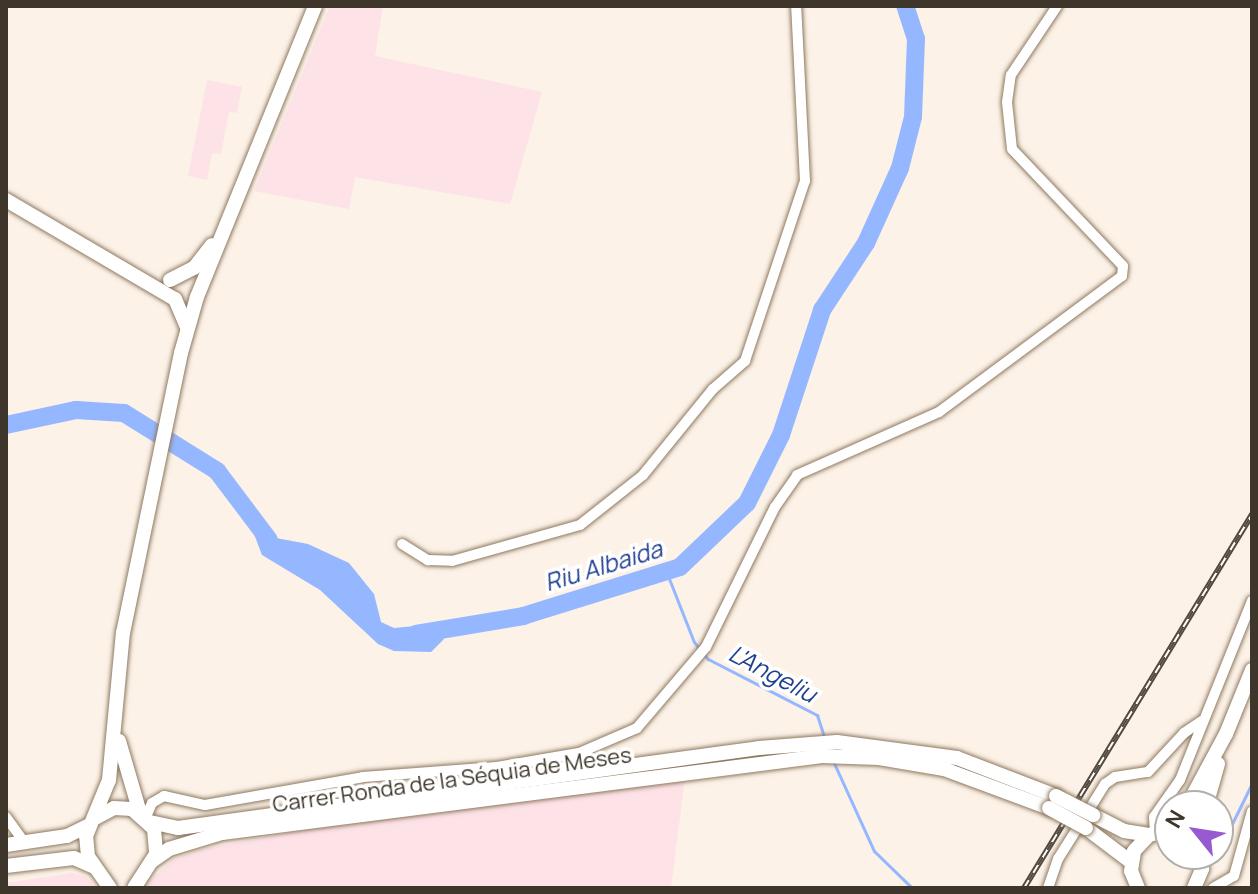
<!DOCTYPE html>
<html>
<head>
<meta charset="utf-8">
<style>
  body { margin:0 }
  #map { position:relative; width:1258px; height:894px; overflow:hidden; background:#fcf2e7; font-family:Manrope,sans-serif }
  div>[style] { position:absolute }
  .industrial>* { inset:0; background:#fde2e7 }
  .water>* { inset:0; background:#95b7ff }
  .stream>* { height:3px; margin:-1.5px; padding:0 1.5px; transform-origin:1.5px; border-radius:1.5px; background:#95b7ff }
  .river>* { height:18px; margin:-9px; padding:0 9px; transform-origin:9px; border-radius:9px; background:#95b7ff }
  .roads { filter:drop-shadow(0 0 2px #8e7960) drop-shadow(0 0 2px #8e7960) }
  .street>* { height:10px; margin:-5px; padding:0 5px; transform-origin:5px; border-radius:5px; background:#fff }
  .secondary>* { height:14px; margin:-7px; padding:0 7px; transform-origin:7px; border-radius:7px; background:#fff }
  .rail>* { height:6px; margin-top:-3px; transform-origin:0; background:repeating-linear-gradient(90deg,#fff 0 9px,#52493e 0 18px); box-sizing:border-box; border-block:2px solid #52493e }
  .bridges { filter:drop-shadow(0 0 2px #8e7960) drop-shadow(0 0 2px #8e7960) }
  .secondary-bridge>* { height:14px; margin:-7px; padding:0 7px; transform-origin:7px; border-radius:7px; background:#fff }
  span { translate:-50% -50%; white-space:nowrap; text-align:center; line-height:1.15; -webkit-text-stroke:7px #fff; paint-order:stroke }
  .street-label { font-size:22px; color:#3f362b }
  .water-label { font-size:24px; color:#1f3f90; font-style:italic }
  .frame { position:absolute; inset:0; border:8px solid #3f362b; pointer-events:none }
  .north { position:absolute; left:1154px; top:790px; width:80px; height:80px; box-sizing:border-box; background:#fff; border:2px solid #b2afaa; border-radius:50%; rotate:300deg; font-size:22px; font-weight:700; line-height:32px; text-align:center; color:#3f362b }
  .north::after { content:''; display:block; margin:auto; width:28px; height:36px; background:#975ad1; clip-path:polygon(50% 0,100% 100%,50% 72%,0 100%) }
</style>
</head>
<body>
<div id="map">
  <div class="industrial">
    <i style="clip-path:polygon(330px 6px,383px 6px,375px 56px,542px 92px,510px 204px,355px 177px,349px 209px,254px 191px)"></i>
    <i style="clip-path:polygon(207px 80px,242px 87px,237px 113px,229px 112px,221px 154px,212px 153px,207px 180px,188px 176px)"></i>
    <i style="clip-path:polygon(686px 770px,671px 888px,143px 888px,173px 859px,203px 849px,507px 791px)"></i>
    <i style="clip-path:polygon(72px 873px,86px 877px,97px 888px,6px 888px,6px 883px)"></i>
  </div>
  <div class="water">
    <i style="clip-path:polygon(261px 521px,276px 538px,308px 544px,349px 563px,374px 594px,381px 622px,394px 628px,436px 624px,444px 639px,431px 652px,394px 651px,378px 644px,320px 590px,262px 555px,251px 526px)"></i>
  </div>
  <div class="stream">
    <i style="left:666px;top:571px;width:76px;rotate:68.5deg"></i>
    <i style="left:694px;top:642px;width:22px;rotate:51deg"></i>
    <i style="left:708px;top:659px;width:123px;rotate:27.2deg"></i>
    <i style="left:817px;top:715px;width:25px;rotate:72deg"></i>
    <i style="left:833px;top:761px;width:99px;rotate:65.5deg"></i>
    <i style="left:874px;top:851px;width:53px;rotate:44.2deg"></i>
    <i style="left:1222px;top:844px;width:68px;rotate:-63.8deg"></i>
  </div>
  <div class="river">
    <i style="left:6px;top:425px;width:72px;rotate:-12.1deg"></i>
    <i style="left:76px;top:410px;width:48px;rotate:3.6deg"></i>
    <i style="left:124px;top:413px;width:110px;rotate:31.9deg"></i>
    <i style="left:217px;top:471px;width:86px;rotate:53deg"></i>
    <i style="left:416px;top:634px;width:109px;rotate:-9.5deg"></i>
    <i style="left:523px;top:616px;width:164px;rotate:-17.3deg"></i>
    <i style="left:680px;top:567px;width:93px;rotate:-43.7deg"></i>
    <i style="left:747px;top:503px;width:76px;rotate:-63.4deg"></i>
    <i style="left:781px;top:435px;width:132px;rotate:-71.8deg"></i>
    <i style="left:822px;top:310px;width:80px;rotate:-56.7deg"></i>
    <i style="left:866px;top:243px;width:82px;rotate:-65.6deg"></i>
    <i style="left:900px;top:168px;width:53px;rotate:-75.7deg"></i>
    <i style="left:913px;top:117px;width:78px;rotate:-87.8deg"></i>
    <i style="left:916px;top:39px;width:35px;rotate:-108deg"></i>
  </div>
  <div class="roads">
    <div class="street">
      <i style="left:402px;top:544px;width:31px;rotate:32deg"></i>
      <i style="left:428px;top:560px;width:24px;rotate:2deg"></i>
      <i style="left:452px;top:561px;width:133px;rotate:-15.7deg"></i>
      <i style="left:580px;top:525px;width:80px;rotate:-38.4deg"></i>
      <i style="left:643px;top:475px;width:111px;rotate:-50.9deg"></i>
      <i style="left:713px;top:389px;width:43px;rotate:-41.2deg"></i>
      <i style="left:745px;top:361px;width:190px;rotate:-71.6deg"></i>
      <i style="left:805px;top:181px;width:175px;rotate:-92.9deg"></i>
      <i style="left:6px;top:817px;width:31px;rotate:54deg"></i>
      <i style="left:146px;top:817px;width:15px;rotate:-67deg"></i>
      <i style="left:152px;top:803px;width:14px;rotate:-30deg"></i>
      <i style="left:164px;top:796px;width:42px;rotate:12.4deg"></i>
      <i style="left:205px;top:805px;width:160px;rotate:-10deg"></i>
      <i style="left:363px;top:777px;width:134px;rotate:-4.3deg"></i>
      <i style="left:497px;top:767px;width:83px;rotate:-9.7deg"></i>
      <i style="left:579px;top:753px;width:63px;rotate:-23.3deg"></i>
      <i style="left:637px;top:728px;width:106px;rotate:-49.6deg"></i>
      <i style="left:706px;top:647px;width:156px;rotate:-63.8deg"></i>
      <i style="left:775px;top:507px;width:39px;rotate:-55deg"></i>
      <i style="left:797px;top:475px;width:155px;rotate:-23.9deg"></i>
      <i style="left:939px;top:412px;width:228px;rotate:-36.6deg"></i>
      <i style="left:1122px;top:276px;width:10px;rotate:-84deg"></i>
      <i style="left:1123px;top:266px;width:161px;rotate:-133.5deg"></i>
      <i style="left:1012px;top:149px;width:47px;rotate:-96.1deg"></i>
      <i style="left:1007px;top:102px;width:27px;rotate:-82deg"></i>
      <i style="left:1011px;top:75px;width:83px;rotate:-56.3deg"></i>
      <i style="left:1155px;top:832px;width:15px;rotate:-94deg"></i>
      <i style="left:1154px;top:817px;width:45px;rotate:-54.9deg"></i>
      <i style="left:1180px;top:780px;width:193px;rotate:-68.1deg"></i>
      <i style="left:1048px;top:888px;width:31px;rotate:-71deg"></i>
      <i style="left:1058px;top:859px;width:89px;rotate:-57.9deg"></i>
      <i style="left:1105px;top:784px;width:12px;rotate:-35deg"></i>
      <i style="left:1115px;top:777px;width:33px;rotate:-9deg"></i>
      <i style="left:1148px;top:772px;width:53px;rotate:-47.3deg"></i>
      <i style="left:1184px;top:733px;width:22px;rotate:-34deg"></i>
      <i style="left:1213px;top:888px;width:24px;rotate:-30deg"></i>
      <i style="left:1234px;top:876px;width:67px;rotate:-74.5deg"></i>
    </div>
    <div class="secondary">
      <i style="left:6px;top:200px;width:196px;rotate:30.4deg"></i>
      <i style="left:175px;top:299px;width:30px;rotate:67deg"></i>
      <i style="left:170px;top:280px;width:27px;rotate:-27deg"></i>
      <i style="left:194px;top:268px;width:29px;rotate:-52deg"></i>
      <i style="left:119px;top:741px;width:75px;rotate:73.7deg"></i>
      <i style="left:1187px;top:806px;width:82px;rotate:-61.6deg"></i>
      <i style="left:1226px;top:734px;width:69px;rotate:-67.9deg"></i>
      <i style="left:1206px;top:806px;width:44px;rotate:-74.1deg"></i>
      <i style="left:1093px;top:815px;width:35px;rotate:27deg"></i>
      <i style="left:1124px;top:831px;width:25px;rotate:9deg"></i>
      <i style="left:97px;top:817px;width:19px;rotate:-28deg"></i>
      <i style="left:114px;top:808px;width:18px;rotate:3deg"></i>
      <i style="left:132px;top:809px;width:30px;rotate:42deg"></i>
      <i style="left:154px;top:829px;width:25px;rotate:85deg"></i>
      <i style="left:156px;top:854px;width:40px;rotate:122.9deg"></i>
      <i style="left:150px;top:822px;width:29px;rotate:12deg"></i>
      <i style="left:178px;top:828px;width:586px;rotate:-7.84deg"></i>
      <i style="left:759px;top:748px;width:78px;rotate:-4.4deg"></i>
      <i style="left:837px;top:742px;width:121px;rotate:7.6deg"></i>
      <i style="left:957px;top:758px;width:106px;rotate:21deg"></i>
      <i style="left:1086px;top:828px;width:56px;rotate:37.1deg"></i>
      <i style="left:6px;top:845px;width:62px;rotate:-8.4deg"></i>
      <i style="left:67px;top:836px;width:25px;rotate:-26deg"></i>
      <i style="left:152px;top:861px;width:21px;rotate:-35deg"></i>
      <i style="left:169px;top:849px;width:55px;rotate:-16.8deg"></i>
      <i style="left:222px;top:833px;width:605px;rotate:-7.31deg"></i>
      <i style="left:822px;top:756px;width:57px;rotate:2deg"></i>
      <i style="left:879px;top:758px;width:66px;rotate:9.6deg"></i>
      <i style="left:944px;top:769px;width:112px;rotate:20.4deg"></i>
      <i style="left:6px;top:866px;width:68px;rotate:-6.7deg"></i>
      <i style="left:74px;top:858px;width:22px;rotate:24deg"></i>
      <i style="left:110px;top:888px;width:38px;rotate:-125deg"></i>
      <i style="left:88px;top:857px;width:21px;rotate:-95deg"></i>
      <i style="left:86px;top:836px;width:61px;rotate:-67.7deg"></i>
      <i style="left:109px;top:780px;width:148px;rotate:-84.6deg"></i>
      <i style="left:123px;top:633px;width:286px;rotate:-78.3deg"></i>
      <i style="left:181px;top:353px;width:58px;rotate:-74.1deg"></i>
      <i style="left:197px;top:297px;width:314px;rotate:-67.9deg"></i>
      <i style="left:1138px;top:888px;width:18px;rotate:-112deg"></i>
      <i style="left:1131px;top:871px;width:20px;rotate:-81deg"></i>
      <i style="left:1134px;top:851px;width:22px;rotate:-47deg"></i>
      <i style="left:1149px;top:835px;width:22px;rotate:-13deg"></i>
      <i style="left:1194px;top:888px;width:21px;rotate:-67deg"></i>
      <i style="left:1202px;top:869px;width:15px;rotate:-101deg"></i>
    </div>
  </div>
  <div class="rail">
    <i style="left:1024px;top:888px;width:438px;rotate:-58.6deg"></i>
  </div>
  <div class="bridges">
    <div class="secondary-bridge">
      <i style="left:1056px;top:796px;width:42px;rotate:27.2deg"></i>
      <i style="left:1049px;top:808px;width:42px;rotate:28.4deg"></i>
    </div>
  </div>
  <div class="street-label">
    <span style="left:452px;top:780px;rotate:-8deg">Carrer Ronda de la Séquia de Meses</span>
  </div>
  <div class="water-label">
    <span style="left:603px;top:565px;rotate:-17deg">Riu Albaida</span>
    <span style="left:773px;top:673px;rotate:28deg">L'Angeliu</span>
  </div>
  <div class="frame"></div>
  <div class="north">N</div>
</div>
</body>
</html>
